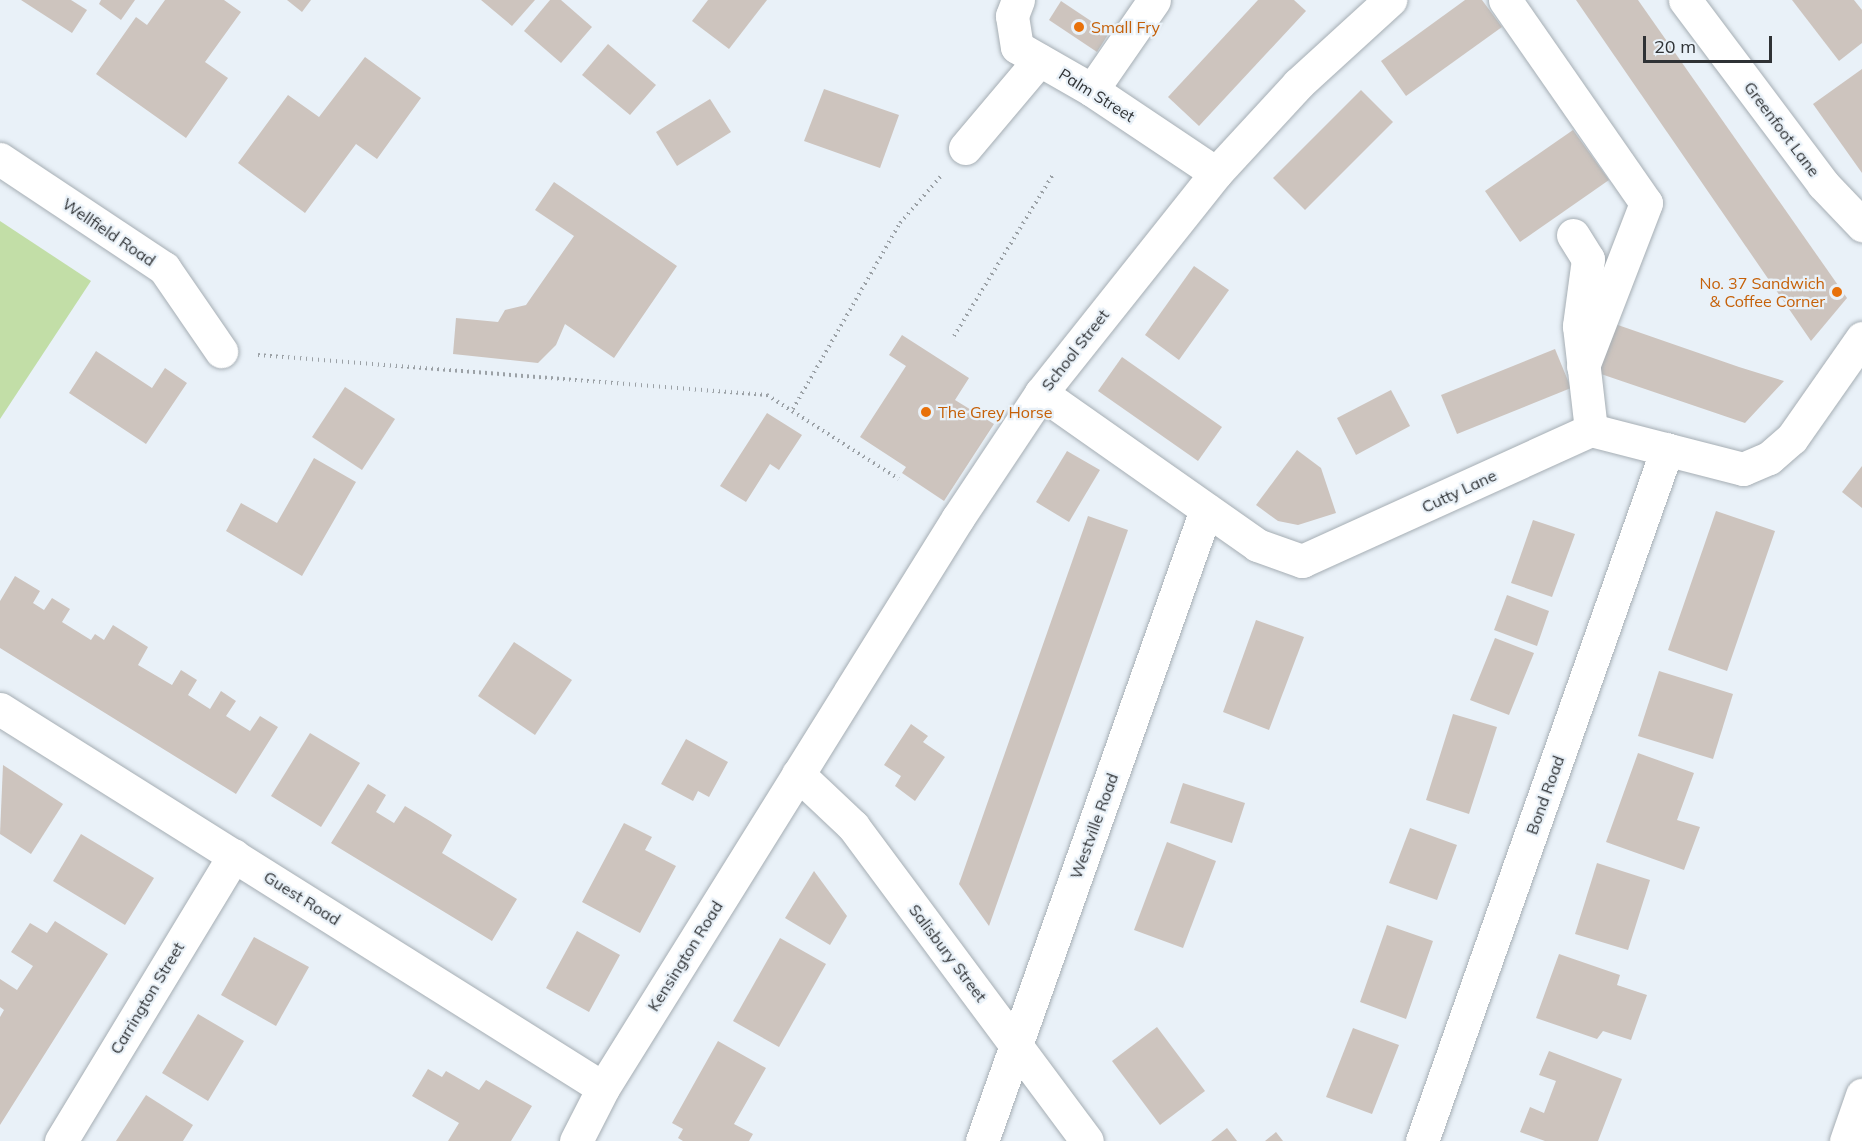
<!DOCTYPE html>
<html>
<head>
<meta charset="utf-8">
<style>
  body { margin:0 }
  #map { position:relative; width:1862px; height:1141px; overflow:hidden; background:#e9f1f8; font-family:Mulish,sans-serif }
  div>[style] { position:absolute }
  .green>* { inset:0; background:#c2dea7 }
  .building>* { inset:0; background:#cdc4be }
  .path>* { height:4px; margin-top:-2px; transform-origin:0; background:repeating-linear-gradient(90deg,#9ba1a6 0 1.5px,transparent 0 6px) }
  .roads { filter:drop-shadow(0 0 2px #a6aeb4) drop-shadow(0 0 2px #a6aeb4) }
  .minor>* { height:33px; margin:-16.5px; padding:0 16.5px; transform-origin:16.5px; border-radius:16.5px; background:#fff }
  .dots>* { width:16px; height:16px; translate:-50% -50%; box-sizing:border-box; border:3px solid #e9f1f8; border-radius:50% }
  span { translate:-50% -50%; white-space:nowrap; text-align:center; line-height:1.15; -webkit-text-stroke:4.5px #e9f1f8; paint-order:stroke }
  .food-label { font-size:16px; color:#c56008 }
  .left { translate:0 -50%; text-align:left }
  .right { translate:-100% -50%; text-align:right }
  .street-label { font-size:16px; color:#2f3235 }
  .scale { position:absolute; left:1643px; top:36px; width:129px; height:27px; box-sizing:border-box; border:3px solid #2f3235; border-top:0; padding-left:8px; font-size:18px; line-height:21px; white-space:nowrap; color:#2f3235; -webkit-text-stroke:4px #e9f1f8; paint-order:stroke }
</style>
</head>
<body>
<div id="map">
  <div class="green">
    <i style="clip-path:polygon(0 221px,91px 281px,0 419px)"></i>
  </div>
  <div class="building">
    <i style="clip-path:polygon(21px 0,71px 0,87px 10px,72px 33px)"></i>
    <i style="clip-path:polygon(101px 0,135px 0,121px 20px,99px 4px)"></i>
    <i style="clip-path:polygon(165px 0,224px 0,241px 12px,205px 62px,228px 78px,186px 138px,96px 74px,136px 17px,147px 25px)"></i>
    <i style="clip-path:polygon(287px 0,311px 0,302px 12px)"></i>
    <i style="clip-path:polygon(481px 0,535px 0,512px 26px)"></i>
    <i style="clip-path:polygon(550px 0,561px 0,592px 27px,561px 63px,524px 31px)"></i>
    <i style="clip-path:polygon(708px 0,767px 0,729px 49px,692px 21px)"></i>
    <i style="clip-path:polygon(1258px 0,1294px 0,1306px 11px,1199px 126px,1168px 97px)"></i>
    <i style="clip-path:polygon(1465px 0,1482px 0,1502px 27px,1406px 96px,1381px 61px)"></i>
    <i style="clip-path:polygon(1576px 0,1638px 0,1847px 298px,1811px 341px)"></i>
    <i style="clip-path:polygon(1792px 0,1854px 0,1862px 10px,1862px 43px,1839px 61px)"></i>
    <i style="clip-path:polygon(1061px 1px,1109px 33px,1097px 52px,1049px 20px)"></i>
    <i style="clip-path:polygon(608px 44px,656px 85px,630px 115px,582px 75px)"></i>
    <i style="clip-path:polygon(365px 57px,421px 98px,377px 159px,356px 144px,305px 213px,238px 163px,288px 95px,319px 117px)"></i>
    <i style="clip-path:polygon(1862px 69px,1862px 173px,1813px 104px)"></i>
    <i style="clip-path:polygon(824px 89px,899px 115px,880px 168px,804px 141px)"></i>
    <i style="clip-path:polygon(1361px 90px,1393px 122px,1305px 210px,1273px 178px)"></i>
    <i style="clip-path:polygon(710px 99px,731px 132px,677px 166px,656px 132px)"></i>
    <i style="clip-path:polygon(1573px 130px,1609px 180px,1520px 242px,1485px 191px)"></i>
    <i style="clip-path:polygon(554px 182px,677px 266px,614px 358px,565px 324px,556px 345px,538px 363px,453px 354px,456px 318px,498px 322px,505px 310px,526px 305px,574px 236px,535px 210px)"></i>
    <i style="clip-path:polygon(1194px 266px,1229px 290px,1179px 360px,1145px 335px)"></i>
    <i style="clip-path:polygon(1615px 324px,1739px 367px,1784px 381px,1745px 423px,1598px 373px)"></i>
    <i style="clip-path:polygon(902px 335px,969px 378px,955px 400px,994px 424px,944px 501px,902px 473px,906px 467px,860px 437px,906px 366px,889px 355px)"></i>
    <i style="clip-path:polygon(1555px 349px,1571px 388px,1457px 434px,1441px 395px)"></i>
    <i style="clip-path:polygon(96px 351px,152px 388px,165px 368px,187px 383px,146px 444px,69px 393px)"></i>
    <i style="clip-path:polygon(1122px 357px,1222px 427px,1198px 461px,1098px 391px)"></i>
    <i style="clip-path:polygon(345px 387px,395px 419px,362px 470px,312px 437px)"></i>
    <i style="clip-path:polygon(1391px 390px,1410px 426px,1356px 455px,1337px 418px)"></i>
    <i style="clip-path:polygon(767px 413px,802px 435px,779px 470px,770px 464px,746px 502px,720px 486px)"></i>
    <i style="clip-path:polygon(1297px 450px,1321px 468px,1336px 513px,1298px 525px,1278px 521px,1256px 505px)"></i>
    <i style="clip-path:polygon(1067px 451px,1100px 470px,1069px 522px,1036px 502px)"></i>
    <i style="clip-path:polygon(314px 458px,356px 482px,302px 576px,226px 531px,241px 503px,277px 523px)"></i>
    <i style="clip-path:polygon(1862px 466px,1862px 508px,1842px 492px)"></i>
    <i style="clip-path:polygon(1716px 511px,1775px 531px,1727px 671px,1668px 650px)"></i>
    <i style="clip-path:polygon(1088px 516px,1128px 530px,989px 926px,959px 884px)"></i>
    <i style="clip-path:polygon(1533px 520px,1575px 534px,1552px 597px,1511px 583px)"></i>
    <i style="clip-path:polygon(15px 576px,40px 591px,33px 603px,44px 610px,52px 598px,70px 609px,62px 622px,91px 640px,95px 634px,104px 640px,113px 625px,148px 647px,138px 665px,172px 685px,181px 670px,197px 680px,188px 695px,210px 709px,221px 691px,236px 701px,226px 716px,250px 731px,260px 716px,278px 727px,236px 794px,0 648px,0 601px)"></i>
    <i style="clip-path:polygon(1507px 595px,1549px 611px,1537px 646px,1494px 630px)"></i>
    <i style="clip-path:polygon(1256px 620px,1304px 637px,1269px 730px,1223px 712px)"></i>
    <i style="clip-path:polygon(1495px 638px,1534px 653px,1509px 715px,1470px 700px)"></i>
    <i style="clip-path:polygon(514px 642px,572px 680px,535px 735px,478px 696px)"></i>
    <i style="clip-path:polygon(1659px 671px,1733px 694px,1713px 759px,1638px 736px)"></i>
    <i style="clip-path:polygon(1453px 714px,1497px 727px,1469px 814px,1426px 800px)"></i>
    <i style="clip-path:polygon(911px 724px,928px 736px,923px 742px,945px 757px,915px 801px,895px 786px,901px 776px,884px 765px)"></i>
    <i style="clip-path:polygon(310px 733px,360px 763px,321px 827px,271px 796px)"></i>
    <i style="clip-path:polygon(686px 739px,728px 762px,709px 797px,698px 791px,693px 801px,661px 784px)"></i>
    <i style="clip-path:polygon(1638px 753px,1694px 773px,1677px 820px,1700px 827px,1684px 870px,1606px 842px)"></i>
    <i style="clip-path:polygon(3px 765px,63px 804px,31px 854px,0 834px)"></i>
    <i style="clip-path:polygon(1183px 783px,1245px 803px,1232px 843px,1170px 823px)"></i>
    <i style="clip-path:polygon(368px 784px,386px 795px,376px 812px,394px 823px,405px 806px,430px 821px,452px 835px,442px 853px,517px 899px,492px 941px,331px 843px)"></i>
    <i style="clip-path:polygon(624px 823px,652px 837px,645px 850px,676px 866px,640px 933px,582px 902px)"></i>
    <i style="clip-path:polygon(1410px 828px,1457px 845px,1437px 900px,1389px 883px)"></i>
    <i style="clip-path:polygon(81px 834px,154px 878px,125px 925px,53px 881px)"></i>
    <i style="clip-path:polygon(1167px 842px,1216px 861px,1183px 948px,1134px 930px)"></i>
    <i style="clip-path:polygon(1597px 863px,1650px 880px,1628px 950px,1575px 934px)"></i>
    <i style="clip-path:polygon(814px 871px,847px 916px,830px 945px,785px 918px)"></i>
    <i style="clip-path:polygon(55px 921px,108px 954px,0 1125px,0 1017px,4px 1010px,0 1007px,0 979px,17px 990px,33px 966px,11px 952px,30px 923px,47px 933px)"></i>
    <i style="clip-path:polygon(1387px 925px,1433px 941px,1406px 1019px,1360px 1002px)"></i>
    <i style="clip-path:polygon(577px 931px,620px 955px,589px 1012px,546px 988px)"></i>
    <i style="clip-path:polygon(254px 937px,309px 967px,276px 1026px,221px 995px)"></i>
    <i style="clip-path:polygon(780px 938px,826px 964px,779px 1047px,733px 1021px)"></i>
    <i style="clip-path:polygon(1559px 954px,1620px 975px,1617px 985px,1647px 995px,1631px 1040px,1603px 1031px,1597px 1039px,1536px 1018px)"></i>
    <i style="clip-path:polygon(198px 1014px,244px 1041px,208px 1101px,162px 1073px)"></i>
    <i style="clip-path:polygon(1157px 1027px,1205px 1091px,1160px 1125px,1112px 1061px)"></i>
    <i style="clip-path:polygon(1353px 1028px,1399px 1045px,1372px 1114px,1326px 1097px)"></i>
    <i style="clip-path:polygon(718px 1041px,766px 1068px,734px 1124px,753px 1134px,749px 1141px,683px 1141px,678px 1138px,683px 1129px,672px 1123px)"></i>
    <i style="clip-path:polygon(1549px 1051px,1622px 1079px,1598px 1141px,1545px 1141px,1520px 1132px,1530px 1107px,1544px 1113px,1556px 1081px,1539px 1075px)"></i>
    <i style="clip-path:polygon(428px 1069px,442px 1077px,446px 1071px,479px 1090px,486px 1080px,532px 1106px,511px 1141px,448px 1141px,459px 1123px,412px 1096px)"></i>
    <i style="clip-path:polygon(146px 1095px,193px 1125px,183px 1141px,116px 1141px)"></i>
    <i style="clip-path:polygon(1227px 1128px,1237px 1141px,1211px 1141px)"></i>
    <i style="clip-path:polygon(1276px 1132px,1283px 1141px,1265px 1141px)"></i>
  </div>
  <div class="path">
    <i style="left:954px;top:336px;width:188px;rotate:-58.5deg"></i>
    <i style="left:258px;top:355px;width:511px;rotate:4.49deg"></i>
    <i style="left:767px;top:395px;width:156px;rotate:32.5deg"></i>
    <i style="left:793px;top:409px;width:215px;rotate:-60.1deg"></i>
    <i style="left:900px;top:223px;width:62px;rotate:-48.9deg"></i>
  </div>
  <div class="roads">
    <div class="minor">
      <i style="left:1018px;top:0;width:17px;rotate:111deg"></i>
      <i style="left:1012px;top:16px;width:31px;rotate:81deg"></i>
      <i style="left:1017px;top:47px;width:86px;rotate:29.8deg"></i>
      <i style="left:1092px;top:90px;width:149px;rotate:33.8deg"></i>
      <i style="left:1505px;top:0;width:247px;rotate:55.2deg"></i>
      <i style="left:1646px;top:203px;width:175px;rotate:111.1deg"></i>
      <i style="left:1685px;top:0;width:230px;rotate:53.1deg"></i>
      <i style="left:1823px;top:184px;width:57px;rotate:46.4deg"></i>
      <i style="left:1092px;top:90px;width:109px;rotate:-55.4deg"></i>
      <i style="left:965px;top:148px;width:115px;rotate:-49.9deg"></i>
      <i style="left:0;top:159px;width:197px;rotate:33.6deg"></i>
      <i style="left:164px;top:268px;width:101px;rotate:55.5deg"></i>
      <i style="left:1573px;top:235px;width:28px;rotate:58deg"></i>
      <i style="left:1588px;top:259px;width:68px;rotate:97.7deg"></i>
      <i style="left:1579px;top:326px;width:105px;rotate:83.4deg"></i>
      <i style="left:1041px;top:393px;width:264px;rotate:35.1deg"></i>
      <i style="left:1257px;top:545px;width:48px;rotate:19.6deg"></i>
      <i style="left:1302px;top:561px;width:317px;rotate:-24.4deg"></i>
      <i style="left:1591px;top:430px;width:157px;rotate:14.4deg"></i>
      <i style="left:1743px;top:469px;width:28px;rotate:-23deg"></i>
      <i style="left:1769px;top:458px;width:30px;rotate:-41deg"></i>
      <i style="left:1792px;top:438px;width:122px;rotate:-55deg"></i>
      <i style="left:0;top:709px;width:712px;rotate:32.15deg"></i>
      <i style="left:798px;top:774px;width:76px;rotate:43.4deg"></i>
      <i style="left:853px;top:826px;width:392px;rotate:53.4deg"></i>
      <i style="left:61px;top:1141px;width:334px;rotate:-58.8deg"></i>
      <i style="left:576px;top:1141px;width:59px;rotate:-63deg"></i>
      <i style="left:603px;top:1088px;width:672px;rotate:-58.09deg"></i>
      <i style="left:958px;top:518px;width:150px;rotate:-56.4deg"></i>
      <i style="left:1041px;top:393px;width:281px;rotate:-51.5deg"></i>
      <i style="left:1216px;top:173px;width:121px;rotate:-47.3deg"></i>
      <i style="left:1298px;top:84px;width:125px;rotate:-42.4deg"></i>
      <i style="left:982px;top:1141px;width:670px;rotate:-70.46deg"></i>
      <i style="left:1422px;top:1141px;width:734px;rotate:-70.5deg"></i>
      <i style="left:1846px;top:1141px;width:49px;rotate:-70.8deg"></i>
    </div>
  </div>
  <div class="dots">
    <i style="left:1079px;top:27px;background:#e8710a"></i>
    <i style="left:1837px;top:292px;background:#e8710a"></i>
    <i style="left:926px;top:412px;background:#e8710a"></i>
  </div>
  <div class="food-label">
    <span class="left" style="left:1091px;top:27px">Small Fry</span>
    <span class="right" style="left:1825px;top:292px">No. 37 Sandwich<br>&amp; Coffee Corner</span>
    <span class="left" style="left:938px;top:412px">The Grey Horse</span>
  </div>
  <div class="street-label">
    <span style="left:1097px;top:95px;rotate:32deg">Palm Street</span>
    <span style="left:1782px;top:129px;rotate:53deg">Greenfoot Lane</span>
    <span style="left:109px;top:232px;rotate:34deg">Wellfield Road</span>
    <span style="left:1075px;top:350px;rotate:-52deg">School Street</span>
    <span style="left:1459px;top:491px;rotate:-25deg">Cutty Lane</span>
    <span style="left:1545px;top:795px;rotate:-70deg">Bond Road</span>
    <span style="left:1094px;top:826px;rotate:-70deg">Westville Road</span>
    <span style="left:302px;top:898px;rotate:32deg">Guest Road</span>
    <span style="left:948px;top:953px;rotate:53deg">Salisbury Street</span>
    <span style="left:685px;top:956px;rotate:-58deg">Kensington Road</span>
    <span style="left:147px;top:998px;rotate:-59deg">Carrington Street</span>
  </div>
  <div class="scale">20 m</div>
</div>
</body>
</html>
